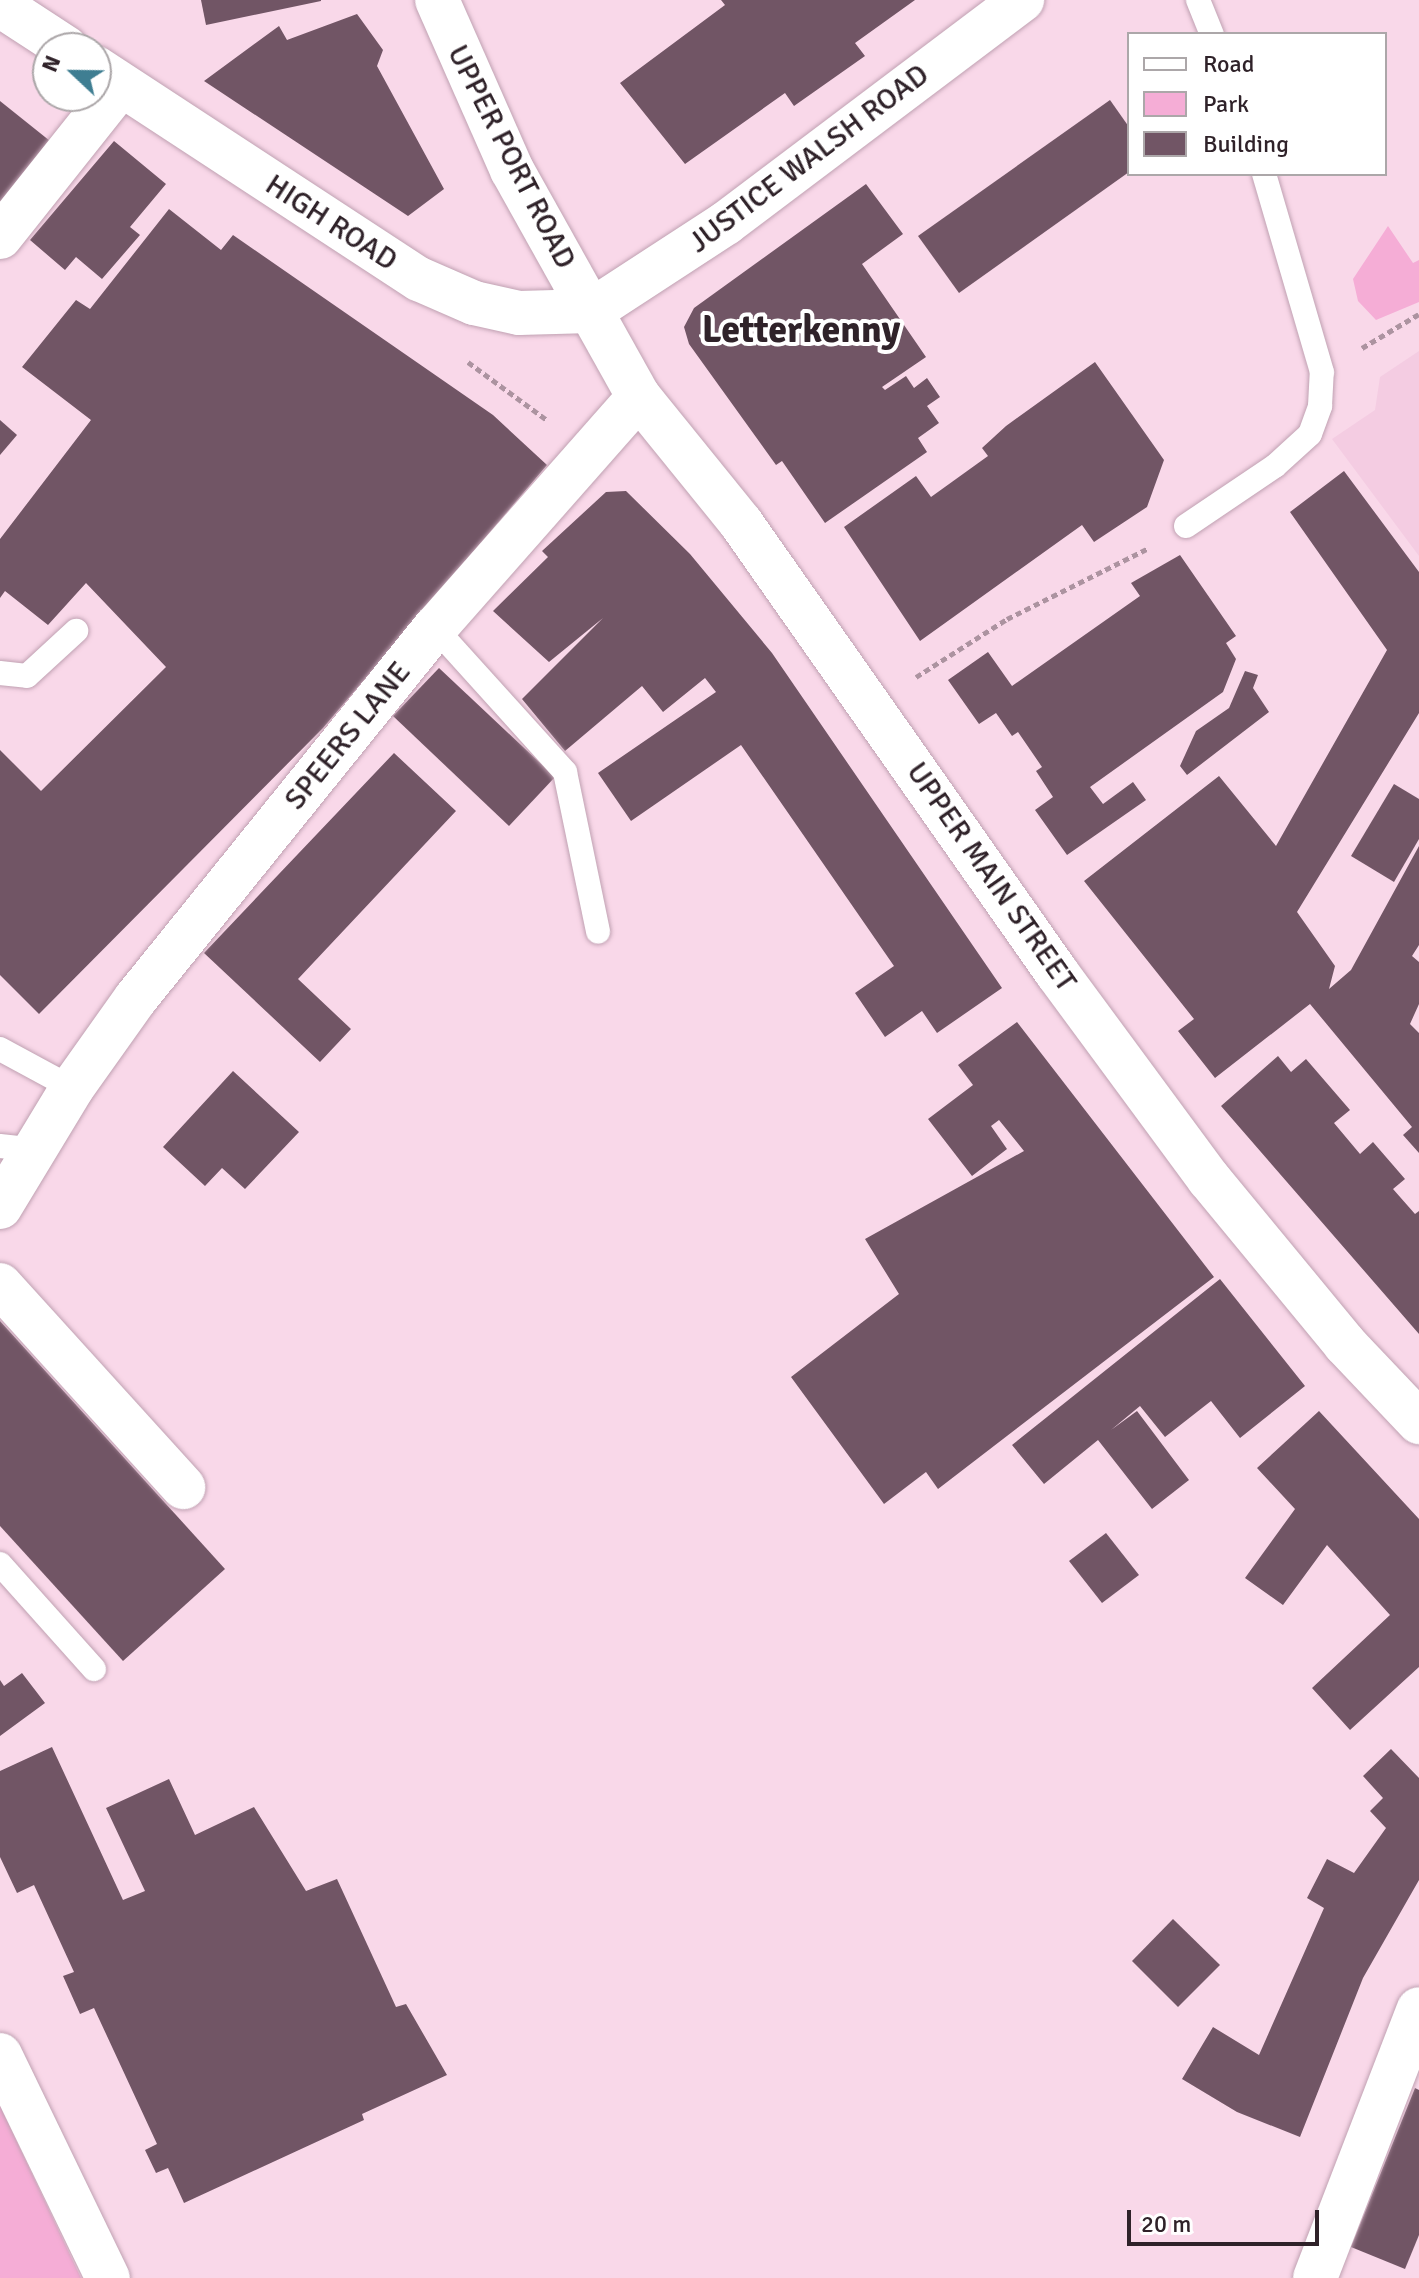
<!DOCTYPE html>
<html>
<head>
<meta charset="utf-8">
<style>
  body { margin:0 }
  #map { position:relative; width:1419px; height:2278px; overflow:hidden; background:#f9d8e9; font-family:Signika,sans-serif }
  div>[style] { position:absolute }
  .built>* { inset:0; background:#f4cce2 }
  .green>* { inset:0; background:#f5add6 }
  .building>* { inset:0; background:#715565 }
  .path>* { height:5px; margin-top:-2.5px; transform-origin:0; background:repeating-linear-gradient(90deg,#ac93a0 0 6px,transparent 0 10px) }
  .roads { filter:drop-shadow(0 0 2px #c0a1b2) drop-shadow(0 0 2px #c0a1b2) }
  .service>* { height:24px; margin:-12px; padding:0 12px; transform-origin:12px; border-radius:12px; background:#fff }
  .minor>* { height:44px; margin:-22px; padding:0 22px; transform-origin:22px; border-radius:22px; background:#fff }
  .tertiary>* { height:44px; margin:-22px; padding:0 22px; transform-origin:22px; border-radius:22px; background:#fff }
  span { translate:-50% -50%; white-space:nowrap; text-align:center; line-height:1.15; -webkit-text-stroke:8px #fff; paint-order:stroke }
  .street-label { font-size:30px; color:#2f2229 }
  .district-label { font-size:38px; color:#2f2229; font-weight:700 }
  .legend { position:absolute; left:1127px; top:32px; width:260px; height:144px; box-sizing:border-box; background:#fff; border:2px solid #aca7a9; margin:0; padding:10px 14px; list-style:none; font-size:24px; color:#2f2229 }
  .legend li { display:flex; align-items:center; gap:16px; height:40px }
  .legend b { width:40px; border:2px solid #aca7a9 }
  .north { position:absolute; left:32px; top:32px; width:80px; height:80px; box-sizing:border-box; background:#fff; border:2px solid #aca7a9; border-radius:50%; rotate:292deg; font-size:22px; font-weight:700; line-height:32px; text-align:center; color:#2f2229 }
  .north::after { content:''; display:block; margin:auto; width:28px; height:36px; background:#3f7e92; clip-path:polygon(50% 0,100% 100%,50% 72%,0 100%) }
  .scale { position:absolute; left:1127px; top:2210px; width:192px; height:36px; box-sizing:border-box; border:4px solid #2f2229; border-top:0; padding-left:10px; font-size:24px; line-height:28px; white-space:nowrap; color:#2f2229; -webkit-text-stroke:6px #fff; paint-order:stroke }
</style>
</head>
<body>
<div id="map">
  <div class="built">
    <i style="clip-path:polygon(1419px 351px,1419px 556px,1332px 439px,1375px 410px,1380px 377px)"></i>
  </div>
  <div class="green">
    <i style="clip-path:polygon(1388px 226px,1413px 263px,1419px 260px,1419px 302px,1376px 320px,1358px 301px,1353px 279px)"></i>
    <i style="clip-path:polygon(0 2106px,81px 2278px,0 2278px)"></i>
  </div>
  <div class="building">
    <i style="clip-path:polygon(201px 0,321px 0,321px 1px,206px 25px)"></i>
    <i style="clip-path:polygon(721px 0,915px 0,855px 43px,865px 56px,794px 106px,785px 93px,685px 164px,620px 83px,725px 5px)"></i>
    <i style="clip-path:polygon(357px 14px,383px 50px,377px 66px,444px 189px,408px 216px,204px 81px,279px 26px,287px 40px)"></i>
    <i style="clip-path:polygon(1110px 100px,1129px 127px,1129px 172px,959px 293px,918px 236px)"></i>
    <i style="clip-path:polygon(0 101px,55px 145px,0 208px)"></i>
    <i style="clip-path:polygon(114px 141px,166px 184px,130px 227px,140px 235px,102px 279px,76px 257px,65px 270px,30px 240px)"></i>
    <i style="clip-path:polygon(866px 184px,903px 234px,862px 264px,926px 357px,882px 387px,885px 390px,906px 376px,914px 388px,927px 378px,940px 397px,927px 406px,939px 423px,918px 438px,927px 452px,825px 523px,782px 461px,776px 465px,689px 344px,684px 327px,694px 308px)"></i>
    <i style="clip-path:polygon(169px 209px,221px 250px,233px 235px,493px 415px,547px 465px,323px 728px,39px 1014px,0 975px,0 750px,41px 791px,166px 667px,86px 583px,48px 625px,5px 591px,0 598px,0 539px,91px 420px,22px 367px,76px 300px,90px 309px)"></i>
    <i style="clip-path:polygon(1095px 362px,1164px 460px,1147px 507px,1094px 542px,1082px 525px,920px 641px,844px 527px,916px 476px,931px 497px,988px 456px,982px 448px,1006px 426px)"></i>
    <i style="clip-path:polygon(0 420px,17px 435px,0 455px)"></i>
    <i style="clip-path:polygon(1344px 471px,1419px 572px,1419px 713px,1297px 912px,1335px 966px,1329px 989px,1351px 970px,1419px 846px,1419px 945px,1412px 956px,1419px 962px,1419px 1004px,1410px 1024px,1419px 1033px,1419px 1153px,1403px 1135px,1412px 1127px,1310px 1004px,1215px 1078px,1178px 1031px,1194px 1019px,1084px 881px,1219px 776px,1276px 846px,1387px 650px,1290px 512px)"></i>
    <i style="clip-path:polygon(626px 491px,690px 554px,772px 653px,1002px 988px,937px 1033px,922px 1011px,885px 1037px,855px 993px,894px 966px,741px 745px,631px 821px,598px 773px,716px 692px,705px 678px,663px 712px,642px 686px,565px 751px,522px 699px,603px 618px,549px 662px,493px 611px,548px 557px,542px 551px,606px 492px)"></i>
    <i style="clip-path:polygon(1180px 555px,1236px 636px,1226px 643px,1236px 659px,1223px 692px,1090px 787px,1103px 804px,1133px 782px,1146px 800px,1067px 855px,1035px 810px,1053px 797px,1036px 771px,1042px 767px,1018px 732px,1012px 736px,996px 713px,979px 724px,948px 680px,988px 652px,1012px 686px,1140px 596px,1131px 583px)"></i>
    <i style="clip-path:polygon(439px 668px,555px 777px,509px 826px,393px 716px)"></i>
    <i style="clip-path:polygon(1245px 671px,1258px 675px,1253px 688px,1269px 712px,1187px 775px,1180px 766px,1196px 731px,1229px 708px)"></i>
    <i style="clip-path:polygon(394px 753px,456px 811px,298px 979px,351px 1029px,320px 1062px,204px 953px)"></i>
    <i style="clip-path:polygon(1394px 784px,1419px 799px,1419px 839px,1394px 882px,1351px 856px)"></i>
    <i style="clip-path:polygon(1017px 1022px,1214px 1277px,938px 1489px,926px 1472px,884px 1504px,791px 1377px,899px 1294px,865px 1239px,1024px 1151px,999px 1120px,991px 1126px,1007px 1149px,972px 1176px,928px 1119px,973px 1085px,958px 1065px)"></i>
    <i style="clip-path:polygon(1278px 1056px,1291px 1072px,1306px 1059px,1350px 1110px,1334px 1123px,1360px 1154px,1373px 1142px,1405px 1179px,1393px 1189px,1415px 1214px,1419px 1211px,1419px 1334px,1221px 1106px)"></i>
    <i style="clip-path:polygon(233px 1071px,299px 1132px,245px 1189px,222px 1168px,205px 1186px,163px 1147px)"></i>
    <i style="clip-path:polygon(1220px 1279px,1305px 1386px,1240px 1438px,1211px 1401px,1165px 1437px,1140px 1406px,1111px 1430px,1137px 1411px,1189px 1480px,1152px 1509px,1098px 1440px,1044px 1484px,1012px 1445px)"></i>
    <i style="clip-path:polygon(0 1321px,225px 1569px,123px 1661px,0 1526px)"></i>
    <i style="clip-path:polygon(1319px 1411px,1419px 1519px,1419px 1667px,1350px 1730px,1312px 1688px,1390px 1615px,1327px 1545px,1283px 1605px,1245px 1578px,1295px 1509px,1257px 1468px)"></i>
    <i style="clip-path:polygon(1106px 1533px,1139px 1575px,1102px 1603px,1069px 1561px)"></i>
    <i style="clip-path:polygon(22px 1673px,45px 1703px,0 1736px,0 1680px,4px 1686px)"></i>
    <i style="clip-path:polygon(52px 1747px,123px 1900px,145px 1891px,106px 1808px,169px 1779px,195px 1835px,254px 1807px,306px 1891px,337px 1879px,396px 2007px,406px 2004px,447px 2075px,362px 2114px,364px 2120px,184px 2203px,168px 2168px,156px 2173px,145px 2150px,157px 2144px,94px 2008px,80px 2014px,63px 1976px,74px 1972px,34px 1885px,17px 1893px,0 1857px,0 1771px)"></i>
    <i style="clip-path:polygon(1391px 1749px,1419px 1778px,1419px 1880px,1363px 1978px,1300px 2137px,1237px 2112px,1182px 2079px,1213px 2027px,1259px 2055px,1324px 1908px,1307px 1898px,1327px 1859px,1354px 1873px,1386px 1828px,1370px 1811px,1383px 1798px,1363px 1776px)"></i>
    <i style="clip-path:polygon(1173px 1919px,1220px 1965px,1178px 2007px,1132px 1961px)"></i>
    <i style="clip-path:polygon(1415px 2088px,1419px 2090px,1419px 2235px,1405px 2269px,1351px 2247px)"></i>
  </div>
  <div class="path">
    <i style="left:1362px;top:348px;width:66px;rotate:-30.8deg"></i>
    <i style="left:468px;top:362px;width:98px;rotate:36.3deg"></i>
    <i style="left:916px;top:677px;width:108px;rotate:-32.5deg"></i>
    <i style="left:1007px;top:619px;width:159px;rotate:-26.6deg"></i>
  </div>
  <div class="roads">
    <div class="service">
      <i style="left:1198px;top:0;width:37px;rotate:68deg"></i>
      <i style="left:1186px;top:526px;width:107px;rotate:-34deg"></i>
      <i style="left:1275px;top:466px;width:47px;rotate:-42.4deg"></i>
      <i style="left:1310px;top:434px;width:30px;rotate:-70deg"></i>
      <i style="left:1320px;top:406px;width:34px;rotate:-87deg"></i>
      <i style="left:1322px;top:372px;width:206px;rotate:-106.3deg"></i>
      <i style="left:435px;top:628px;width:194px;rotate:47.9deg"></i>
      <i style="left:565px;top:772px;width:163px;rotate:78.3deg"></i>
      <i style="left:0;top:673px;width:27px;rotate:6deg"></i>
      <i style="left:27px;top:676px;width:67px;rotate:-42.6deg"></i>
      <i style="left:0;top:1049px;width:82px;rotate:28.4deg"></i>
      <i style="left:0;top:1146px;width:37px;rotate:6deg"></i>
      <i style="left:0;top:1564px;width:141px;rotate:48.2deg"></i>
    </div>
    <div class="minor">
      <i style="left:0;top:237px;width:194px;rotate:-51.5deg"></i>
      <i style="left:0;top:1207px;width:139px;rotate:-58.8deg"></i>
      <i style="left:72px;top:1088px;width:110px;rotate:-54.6deg"></i>
      <i style="left:136px;top:998px;width:476px;rotate:-51.1deg"></i>
      <i style="left:435px;top:628px;width:308px;rotate:-48.6deg"></i>
      <i style="left:0;top:1285px;width:273px;rotate:47.8deg"></i>
      <i style="left:0;top:2055px;width:248px;rotate:64.2deg"></i>
      <i style="left:1315px;top:2278px;width:288px;rotate:-68.9deg"></i>
    </div>
    <div class="tertiary">
      <i style="left:437px;top:0;width:186px;rotate:66.2deg"></i>
      <i style="left:512px;top:170px;width:260px;rotate:60.8deg"></i>
      <i style="left:639px;top:397px;width:162px;rotate:51deg"></i>
      <i style="left:741px;top:523px;width:550px;rotate:54.92deg"></i>
      <i style="left:1057px;top:973px;width:256px;rotate:53.6deg"></i>
      <i style="left:1209px;top:1179px;width:214px;rotate:50.5deg"></i>
      <i style="left:1345px;top:1344px;width:108px;rotate:46.5deg"></i>
      <i style="left:0;top:5px;width:79px;rotate:33.1deg"></i>
      <i style="left:96px;top:68px;width:386px;rotate:33.2deg"></i>
      <i style="left:419px;top:279px;width:60px;rotate:23.6deg"></i>
      <i style="left:474px;top:303px;width:46px;rotate:12.5deg"></i>
      <i style="left:519px;top:313px;width:72px;rotate:-1.6deg"></i>
      <i style="left:591px;top:311px;width:161px;rotate:-33.1deg"></i>
      <i style="left:726px;top:223px;width:371px;rotate:-37deg"></i>
    </div>
  </div>
  <div class="street-label">
    <span style="left:511px;top:157px;rotate:63deg">UPPER PORT ROAD</span>
    <span style="left:809px;top:159px;rotate:-37deg">JUSTICE WALSH ROAD</span>
    <span style="left:331px;top:223px;rotate:33deg">HIGH ROAD</span>
    <span style="left:348px;top:736px;rotate:-51deg">SPEERS LANE</span>
    <span style="left:991px;top:877px;rotate:55deg">UPPER MAIN STREET</span>
  </div>
  <div class="district-label">
    <span style="left:801px;top:330px">Letterkenny</span>
  </div>
  <ul class="legend">
  <li><b style="height:10px;background:#fff"></b>Road</li>
  <li><b style="height:22px;background:#f5add6"></b>Park</li>
  <li><b style="height:22px;background:#715565"></b>Building</li>
  </ul>
  <div class="north">N</div>
  <div class="scale">20 m</div>
</div>
</body>
</html>
